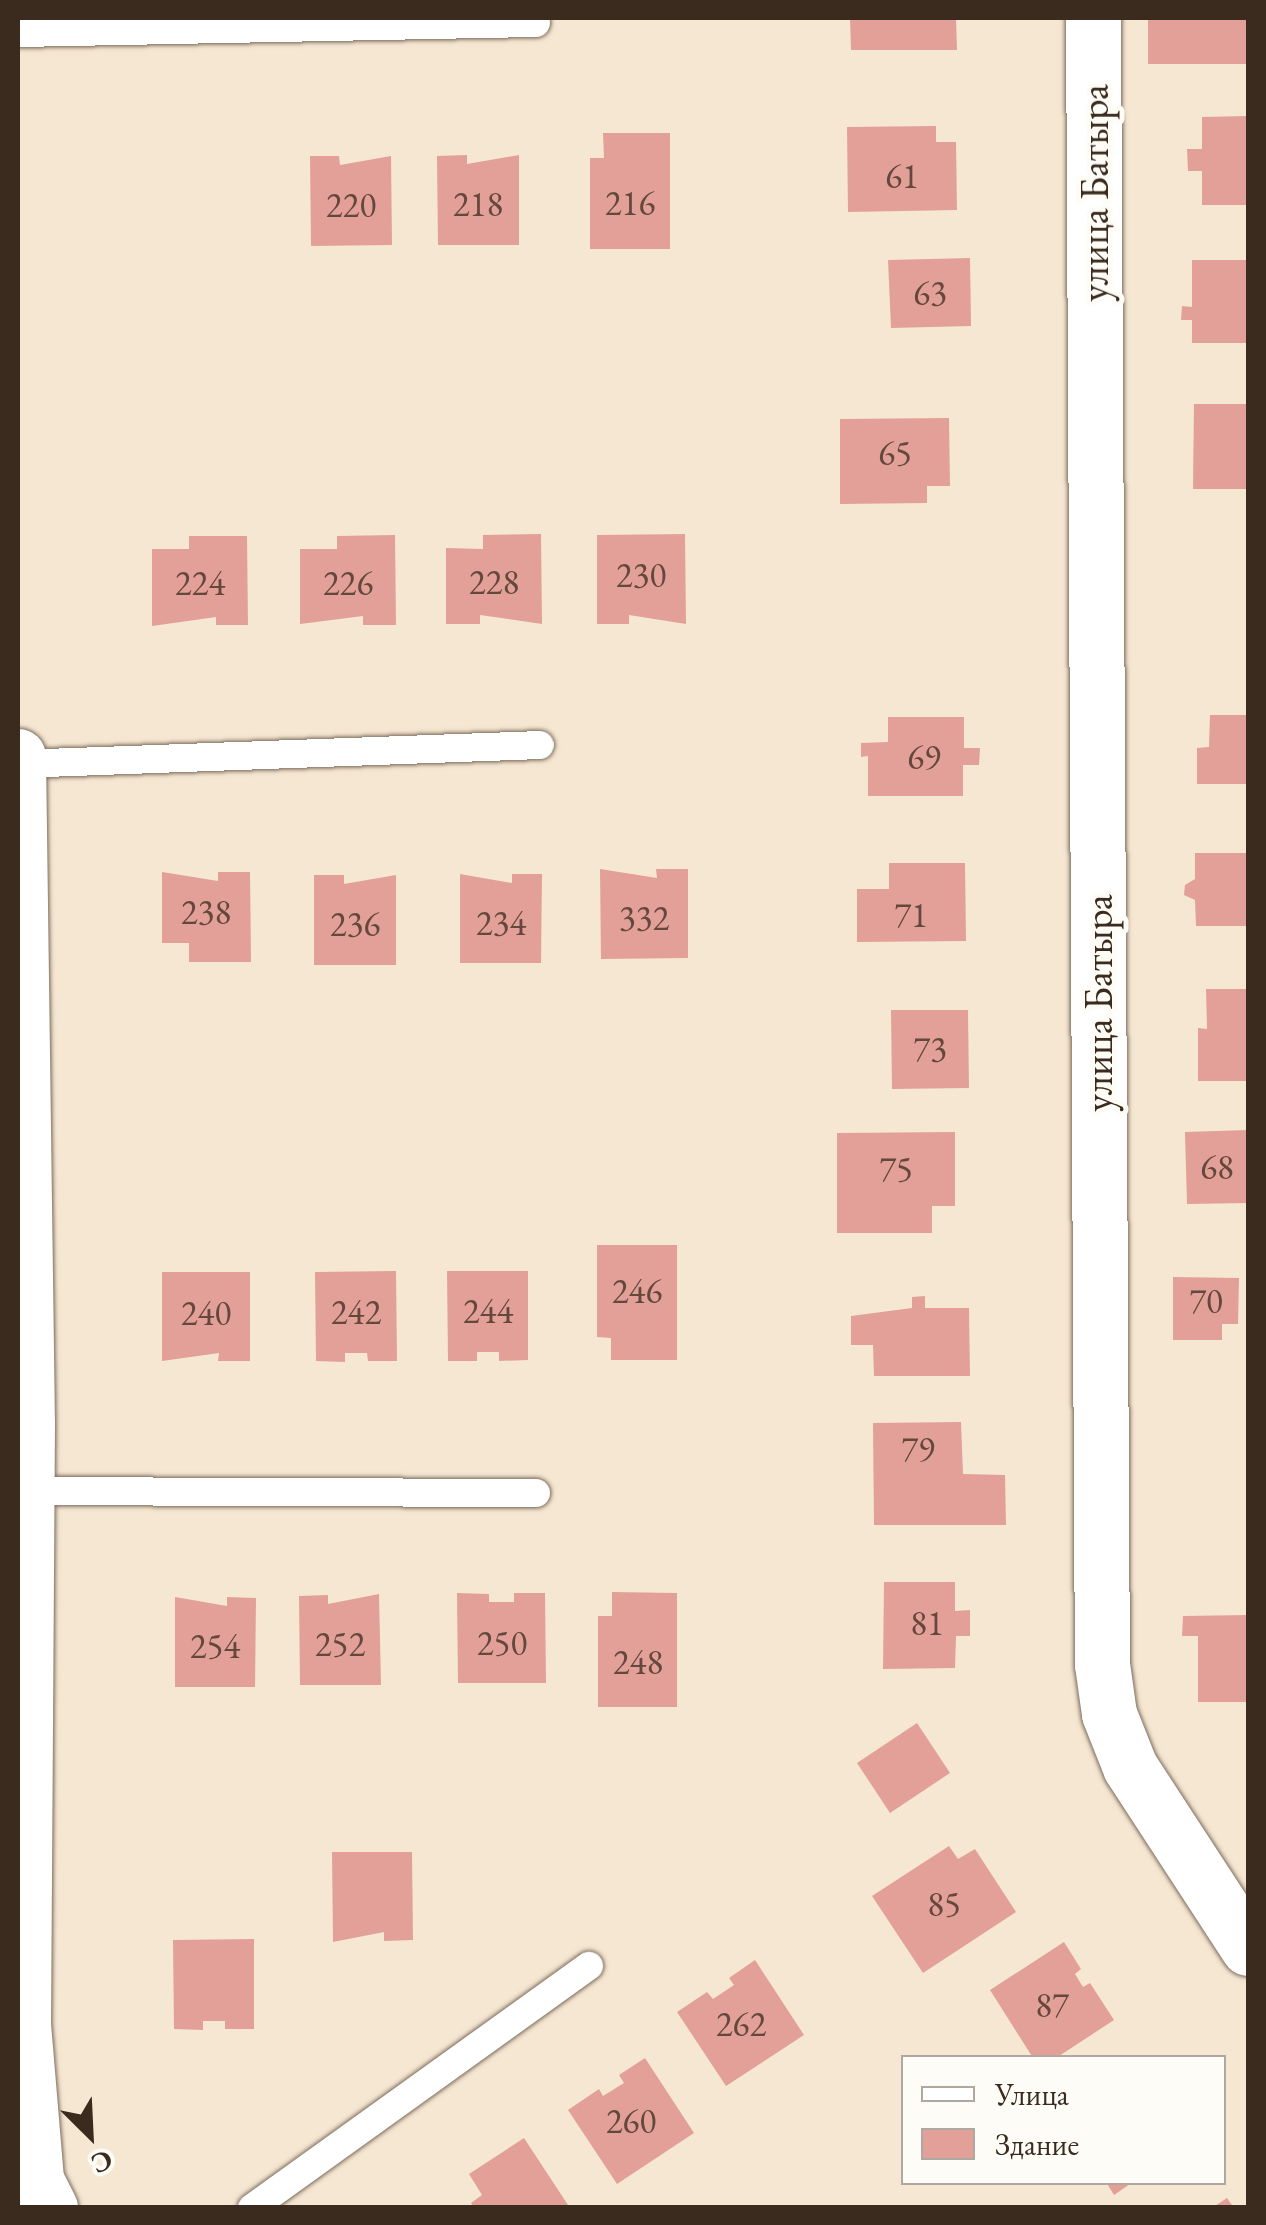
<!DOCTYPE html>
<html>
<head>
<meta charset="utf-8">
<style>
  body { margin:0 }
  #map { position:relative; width:1266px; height:2225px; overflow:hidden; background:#f6e7d2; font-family:"EB Garamond",serif }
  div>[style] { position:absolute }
  .building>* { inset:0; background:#e2a098 }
  .roads { filter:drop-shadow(0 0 2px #7c6c5d) drop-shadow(0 0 2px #7c6c5d) }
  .lane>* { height:28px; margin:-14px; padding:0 14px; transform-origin:14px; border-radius:14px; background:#fff }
  .street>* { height:55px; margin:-27.5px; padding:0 27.5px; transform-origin:27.5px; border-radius:27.5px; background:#fff }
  span { translate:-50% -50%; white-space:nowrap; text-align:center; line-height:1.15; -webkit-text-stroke:10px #fdfcf7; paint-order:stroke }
  .number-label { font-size:35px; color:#65483c }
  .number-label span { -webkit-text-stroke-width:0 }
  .street-label { font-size:40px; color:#3b2a1e }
  .frame { position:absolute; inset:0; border:20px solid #3b2a1e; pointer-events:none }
  .legend { position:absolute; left:901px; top:2055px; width:325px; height:130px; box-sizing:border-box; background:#fdfcf7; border:2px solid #afa8a0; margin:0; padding:12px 18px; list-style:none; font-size:30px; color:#3b2a1e }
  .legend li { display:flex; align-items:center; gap:20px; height:50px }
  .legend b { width:50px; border:2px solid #afa8a0 }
  .north { position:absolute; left:40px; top:2085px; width:100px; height:100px; -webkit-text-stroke:8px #fdfcf7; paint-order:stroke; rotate:156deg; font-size:28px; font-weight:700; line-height:40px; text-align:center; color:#3b2a1e }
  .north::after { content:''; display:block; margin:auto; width:35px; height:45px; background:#3b2a1e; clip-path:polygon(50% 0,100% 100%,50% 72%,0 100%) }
</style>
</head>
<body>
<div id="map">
  <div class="building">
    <i style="clip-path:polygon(850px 18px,956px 18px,957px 50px,851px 50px)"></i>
    <i style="clip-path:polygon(1148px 18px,1248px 18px,1248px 64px,1148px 64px)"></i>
    <i style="clip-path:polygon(1248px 116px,1248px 205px,1202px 205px,1202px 171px,1188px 171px,1187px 149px,1202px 149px,1202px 117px)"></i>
    <i style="clip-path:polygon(936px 126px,936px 142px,956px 142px,957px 210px,848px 212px,847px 127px)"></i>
    <i style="clip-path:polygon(603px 133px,670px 133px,670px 249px,590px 249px,590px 158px,604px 158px)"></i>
    <i style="clip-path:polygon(467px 155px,467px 164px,519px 155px,519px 245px,438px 245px,437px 156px)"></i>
    <i style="clip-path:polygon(310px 156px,339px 156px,340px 165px,391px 156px,392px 245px,311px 246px)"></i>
    <i style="clip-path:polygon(970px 258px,971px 326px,891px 328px,888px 260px)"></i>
    <i style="clip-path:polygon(1192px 260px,1248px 260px,1248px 343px,1192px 343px,1192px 320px,1181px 320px,1182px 306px,1192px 307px)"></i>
    <i style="clip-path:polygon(1194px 404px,1248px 404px,1248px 489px,1193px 489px)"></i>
    <i style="clip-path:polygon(949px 418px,950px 486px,927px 486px,927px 503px,840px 504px,840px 419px)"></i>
    <i style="clip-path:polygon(541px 534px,542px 624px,480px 615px,480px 624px,446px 624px,446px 548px,483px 549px,483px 535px)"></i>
    <i style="clip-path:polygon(685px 534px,686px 624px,629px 615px,629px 624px,597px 624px,597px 535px)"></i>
    <i style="clip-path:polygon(395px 535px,396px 625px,363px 625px,363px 616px,300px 624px,300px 549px,337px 549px,337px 536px)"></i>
    <i style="clip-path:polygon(189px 536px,247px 536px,248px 625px,216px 625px,216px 617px,152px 626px,152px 549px,189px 549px)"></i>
    <i style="clip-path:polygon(1210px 715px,1248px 715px,1248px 784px,1197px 784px,1197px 748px,1209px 747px)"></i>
    <i style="clip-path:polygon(888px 717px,964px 717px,964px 748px,980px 748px,979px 765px,963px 765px,963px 796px,868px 796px,868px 756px,861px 757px,861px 743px,888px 742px)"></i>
    <i style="clip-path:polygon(1195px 853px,1248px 853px,1248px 926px,1196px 926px,1195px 900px,1184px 895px,1185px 885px,1195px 879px)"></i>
    <i style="clip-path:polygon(889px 863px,965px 863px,966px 941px,857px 942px,857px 889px,889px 889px)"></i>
    <i style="clip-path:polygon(600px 869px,657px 878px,656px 869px,688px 869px,688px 958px,601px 959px)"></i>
    <i style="clip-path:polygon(162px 872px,218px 881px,218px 872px,250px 872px,251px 962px,189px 962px,189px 943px,162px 943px)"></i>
    <i style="clip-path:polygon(460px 874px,512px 883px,512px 874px,542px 874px,541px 963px,460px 963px)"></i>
    <i style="clip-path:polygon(314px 875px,344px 875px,344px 884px,396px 875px,396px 965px,314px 965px)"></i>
    <i style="clip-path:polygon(1206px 989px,1248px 989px,1248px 1081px,1198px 1081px,1198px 1028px,1207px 1029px)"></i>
    <i style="clip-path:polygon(891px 1010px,968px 1010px,969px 1088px,892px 1089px)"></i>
    <i style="clip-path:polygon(1248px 1130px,1248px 1203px,1187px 1204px,1185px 1132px)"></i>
    <i style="clip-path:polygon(955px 1132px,955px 1206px,932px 1206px,932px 1233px,837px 1233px,837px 1133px)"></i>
    <i style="clip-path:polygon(597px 1245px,677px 1245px,677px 1360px,611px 1360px,611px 1338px,597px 1337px)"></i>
    <i style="clip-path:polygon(396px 1271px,397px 1361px,368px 1361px,367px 1353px,345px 1353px,345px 1362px,316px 1361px,315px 1272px)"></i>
    <i style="clip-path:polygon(447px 1271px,528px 1271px,528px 1360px,499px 1361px,499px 1352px,477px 1352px,477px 1361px,448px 1361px)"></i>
    <i style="clip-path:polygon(162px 1272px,250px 1272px,250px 1361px,218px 1361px,219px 1353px,162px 1361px)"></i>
    <i style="clip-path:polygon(1173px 1277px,1239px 1278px,1238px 1324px,1222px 1324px,1222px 1340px,1173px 1340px)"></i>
    <i style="clip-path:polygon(925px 1296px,925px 1308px,969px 1308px,970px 1376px,874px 1376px,873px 1345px,851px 1345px,851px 1316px,912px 1308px,912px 1297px)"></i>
    <i style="clip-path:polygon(961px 1422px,963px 1474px,1005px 1475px,1006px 1525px,874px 1525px,873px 1423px)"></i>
    <i style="clip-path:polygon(884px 1582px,955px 1582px,955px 1611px,970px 1610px,970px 1636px,956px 1636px,955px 1668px,883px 1669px)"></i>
    <i style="clip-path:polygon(612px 1592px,677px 1593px,677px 1707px,598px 1707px,598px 1616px,612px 1616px)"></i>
    <i style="clip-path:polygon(457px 1593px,489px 1594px,489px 1602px,514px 1602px,514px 1593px,545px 1593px,546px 1683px,458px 1683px)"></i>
    <i style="clip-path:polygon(379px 1594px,381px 1685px,300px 1685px,299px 1596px,328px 1595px,328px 1604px)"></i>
    <i style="clip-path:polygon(175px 1597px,227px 1606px,227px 1597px,256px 1598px,255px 1687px,175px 1687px)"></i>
    <i style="clip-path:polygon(1248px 1615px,1248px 1702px,1198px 1702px,1198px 1636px,1182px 1636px,1183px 1616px)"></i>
    <i style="clip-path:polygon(917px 1723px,950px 1773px,890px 1813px,857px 1763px)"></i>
    <i style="clip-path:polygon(949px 1846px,958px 1859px,975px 1849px,1016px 1912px,923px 1973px,872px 1896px)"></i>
    <i style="clip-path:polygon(332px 1852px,412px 1852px,413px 1940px,384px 1941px,384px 1932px,333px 1942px)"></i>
    <i style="clip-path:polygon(254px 1939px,254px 2029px,225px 2029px,225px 2021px,203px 2021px,203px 2030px,174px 2029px,173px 1940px)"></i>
    <i style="clip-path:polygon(1064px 1942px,1081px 1969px,1075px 1974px,1083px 1987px,1090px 1983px,1114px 2020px,1056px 2058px,1033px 2058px,990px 1990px)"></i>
    <i style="clip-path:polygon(755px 1960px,804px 2035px,726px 2086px,677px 2012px,707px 1992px,713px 1999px,734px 1985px,729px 1978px)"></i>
    <i style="clip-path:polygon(645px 2058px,694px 2133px,617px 2184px,568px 2110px,599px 2089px,603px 2096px,624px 2083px,619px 2075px)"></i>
    <i style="clip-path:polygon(524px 2138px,570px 2208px,474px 2208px,471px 2203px,482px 2195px,469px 2174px)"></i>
    <i style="clip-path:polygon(1106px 2182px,1133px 2182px,1114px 2195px)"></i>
    <i style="clip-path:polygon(1227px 2198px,1234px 2208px,1212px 2208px)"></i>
  </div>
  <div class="roads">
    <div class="lane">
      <i style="left:18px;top:33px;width:518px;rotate:-1.11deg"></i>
      <i style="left:18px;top:764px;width:522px;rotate:-2.08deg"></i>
      <i style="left:27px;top:1491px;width:509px;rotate:0.23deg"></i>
      <i style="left:252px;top:2208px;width:415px;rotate:-35.7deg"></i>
    </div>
    <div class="street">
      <i style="left:1093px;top:18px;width:1646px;rotate:89.69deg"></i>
      <i style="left:1102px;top:1664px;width:50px;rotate:82deg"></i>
      <i style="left:1109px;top:1714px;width:57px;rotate:68.4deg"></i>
      <i style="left:1130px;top:1767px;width:216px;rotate:56.9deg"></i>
      <i style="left:18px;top:756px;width:667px;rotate:89.23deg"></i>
      <i style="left:27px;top:1423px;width:601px;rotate:90.38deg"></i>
      <i style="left:23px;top:2024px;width:157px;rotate:85.2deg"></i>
      <i style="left:36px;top:2180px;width:31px;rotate:63deg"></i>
    </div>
  </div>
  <div class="number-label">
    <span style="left:902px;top:176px">61</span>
    <span style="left:630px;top:203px">216</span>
    <span style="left:478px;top:204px">218</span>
    <span style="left:351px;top:205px">220</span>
    <span style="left:930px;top:293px">63</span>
    <span style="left:895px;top:453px">65</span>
    <span style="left:641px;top:575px">230</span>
    <span style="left:494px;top:582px">228</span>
    <span style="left:200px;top:583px">224</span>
    <span style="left:348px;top:583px">226</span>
    <span style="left:924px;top:757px">69</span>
    <span style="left:206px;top:912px">238</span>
    <span style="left:911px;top:915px">71</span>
    <span style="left:644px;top:918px">332</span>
    <span style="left:501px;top:923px">234</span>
    <span style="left:355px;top:924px">236</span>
    <span style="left:930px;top:1049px">73</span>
    <span style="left:1217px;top:1167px">68</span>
    <span style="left:896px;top:1169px">75</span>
    <span style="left:637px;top:1291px">246</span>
    <span style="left:1206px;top:1301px">70</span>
    <span style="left:488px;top:1311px">244</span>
    <span style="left:356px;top:1312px">242</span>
    <span style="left:206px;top:1313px">240</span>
    <span style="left:918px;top:1449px">79</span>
    <span style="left:927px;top:1623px">81</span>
    <span style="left:502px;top:1643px">250</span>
    <span style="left:340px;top:1644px">252</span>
    <span style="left:215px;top:1646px">254</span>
    <span style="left:638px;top:1662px">248</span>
    <span style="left:944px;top:1904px">85</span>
    <span style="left:1052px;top:2005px">87</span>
    <span style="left:741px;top:2024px">262</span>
    <span style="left:631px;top:2121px">260</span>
  </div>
  <div class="street-label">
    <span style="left:1094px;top:193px;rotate:-90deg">улица Батыра</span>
    <span style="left:1098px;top:1003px;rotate:-90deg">улица Батыра</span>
  </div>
  <div class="frame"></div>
  <ul class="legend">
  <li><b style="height:12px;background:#fff"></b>Улица</li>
  <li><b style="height:28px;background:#e2a098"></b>Здание</li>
  </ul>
  <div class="north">С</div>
</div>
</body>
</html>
